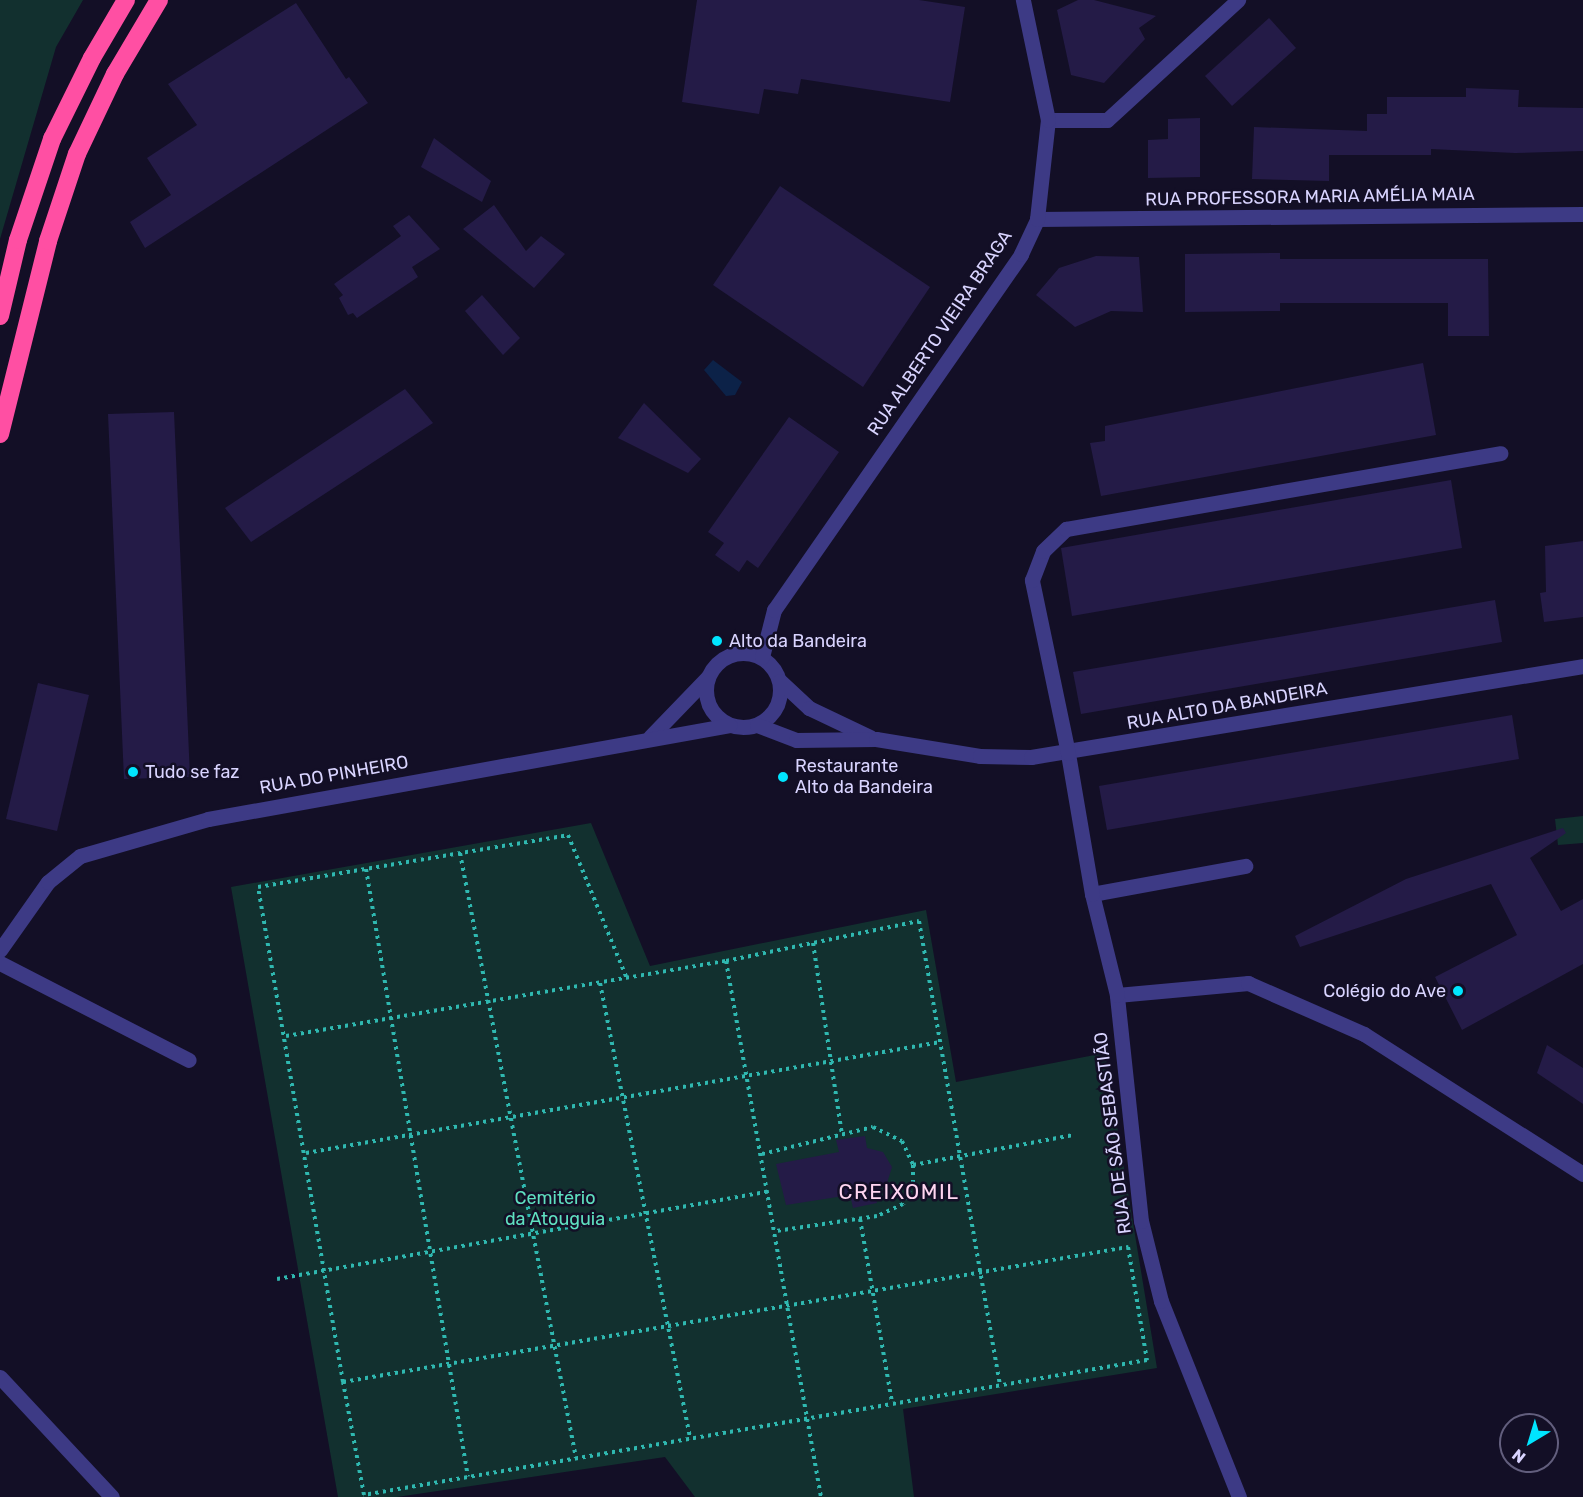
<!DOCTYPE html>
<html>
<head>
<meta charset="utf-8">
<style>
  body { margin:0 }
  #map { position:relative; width:1583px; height:1497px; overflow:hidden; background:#130f26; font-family:Rubik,sans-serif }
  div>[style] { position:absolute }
  .green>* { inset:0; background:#12302f }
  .water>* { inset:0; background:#0c2248 }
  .building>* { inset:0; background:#241b47 }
  .path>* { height:4px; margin-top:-2px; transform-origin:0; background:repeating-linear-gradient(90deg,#2fb8b0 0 3px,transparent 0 7.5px) }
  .minor>* { height:15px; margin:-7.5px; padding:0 7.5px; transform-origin:7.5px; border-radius:7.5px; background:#3d3a85 }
  .minor>.ring { margin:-7.5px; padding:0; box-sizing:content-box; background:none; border:15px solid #3d3a85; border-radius:50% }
  .highway>* { height:18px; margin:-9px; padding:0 9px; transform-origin:9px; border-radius:9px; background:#ff4fa3 }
  .dots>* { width:16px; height:16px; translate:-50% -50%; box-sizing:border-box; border:3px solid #130f26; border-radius:50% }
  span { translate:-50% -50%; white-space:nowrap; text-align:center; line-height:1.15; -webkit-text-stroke:5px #130f26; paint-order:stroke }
  .street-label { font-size:18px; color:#d9d4ff }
  .poi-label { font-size:18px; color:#d9d4ff }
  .left { translate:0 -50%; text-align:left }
  .right { translate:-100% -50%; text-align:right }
  .park-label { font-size:18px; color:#5fe0c0 }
  .quarter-label { font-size:21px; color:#ffd6f0; letter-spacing:1.5px }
  .north { position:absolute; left:1499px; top:1413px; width:60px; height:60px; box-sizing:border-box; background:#130f26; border:2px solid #625e7d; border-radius:50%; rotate:218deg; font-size:16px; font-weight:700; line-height:24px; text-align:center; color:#d9d4ff }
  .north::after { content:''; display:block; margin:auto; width:21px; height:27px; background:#00e5ff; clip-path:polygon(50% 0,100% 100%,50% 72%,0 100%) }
</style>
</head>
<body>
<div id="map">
  <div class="green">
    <i style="clip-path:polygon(0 0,83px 0,56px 47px,0 239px)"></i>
    <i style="clip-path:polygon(1583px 816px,1583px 843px,1558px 845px,1555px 819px)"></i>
    <i style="clip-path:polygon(591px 823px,650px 966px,926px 910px,956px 1082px,1105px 1053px,1157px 1368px,903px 1409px,914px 1497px,695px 1497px,665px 1457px,397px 1497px,338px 1497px,231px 887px)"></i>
  </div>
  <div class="water">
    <i style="clip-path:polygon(713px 360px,742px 382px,735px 395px,726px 396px,704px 370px)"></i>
  </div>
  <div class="building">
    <i style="clip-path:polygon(697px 0,919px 0,965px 7px,950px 102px,801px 79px,798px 94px,764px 89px,759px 114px,682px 102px)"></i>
    <i style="clip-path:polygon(1078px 0,1094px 0,1156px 16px,1139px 28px,1145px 39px,1104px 83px,1071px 75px,1057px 10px)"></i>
    <i style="clip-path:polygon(296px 3px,346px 79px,349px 77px,368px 103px,145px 248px,130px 222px,171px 195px,147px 158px,197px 125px,168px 84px)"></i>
    <i style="clip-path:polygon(1269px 18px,1296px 48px,1232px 106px,1205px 76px)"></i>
    <i style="clip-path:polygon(1466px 88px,1519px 90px,1518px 107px,1583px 108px,1583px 151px,1515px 153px,1431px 149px,1431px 155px,1329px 155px,1329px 181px,1252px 179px,1254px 127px,1367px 131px,1367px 114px,1387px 114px,1387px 97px,1466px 97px)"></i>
    <i style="clip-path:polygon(1200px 118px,1200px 177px,1148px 178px,1148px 140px,1168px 139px,1168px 119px)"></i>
    <i style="clip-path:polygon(434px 138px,491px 181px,482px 202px,421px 167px)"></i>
    <i style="clip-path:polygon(780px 186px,930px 287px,863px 387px,713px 285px)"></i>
    <i style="clip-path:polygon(494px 205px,526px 251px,541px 236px,565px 254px,534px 288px,463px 229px)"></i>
    <i style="clip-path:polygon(409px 215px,440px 249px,412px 267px,418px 277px,357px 318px,353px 313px,348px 315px,339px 298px,343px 295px,334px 284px,401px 236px,393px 226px)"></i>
    <i style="clip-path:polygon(1280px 253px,1280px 259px,1488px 259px,1489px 336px,1448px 336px,1448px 303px,1280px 303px,1280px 311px,1185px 312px,1185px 254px)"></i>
    <i style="clip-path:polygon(1096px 256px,1139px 257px,1143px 312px,1111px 311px,1075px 327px,1036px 295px,1059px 268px)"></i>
    <i style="clip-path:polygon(482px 295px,520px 338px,503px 355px,465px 311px)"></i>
    <i style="clip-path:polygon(1423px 363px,1436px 435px,1101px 496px,1090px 443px,1105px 441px,1105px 426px)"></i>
    <i style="clip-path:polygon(405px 389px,433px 423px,251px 542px,225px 508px)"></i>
    <i style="clip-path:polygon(644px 403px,701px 459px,688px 473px,618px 438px)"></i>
    <i style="clip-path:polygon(174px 412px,190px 777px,124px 779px,108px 414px)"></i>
    <i style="clip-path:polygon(789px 417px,839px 452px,758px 568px,747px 560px,739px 572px,715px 555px,724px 543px,708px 532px)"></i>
    <i style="clip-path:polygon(1451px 480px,1462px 548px,1072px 616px,1061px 548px)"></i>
    <i style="clip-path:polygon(1583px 541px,1583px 617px,1544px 622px,1540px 593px,1546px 592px,1545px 546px)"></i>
    <i style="clip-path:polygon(1495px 600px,1502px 642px,1081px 714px,1073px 672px)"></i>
    <i style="clip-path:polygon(38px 683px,89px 695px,57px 831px,6px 819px)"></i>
    <i style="clip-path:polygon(1512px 715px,1519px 759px,1107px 830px,1099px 786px)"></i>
    <i style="clip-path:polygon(1563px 828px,1566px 833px,1530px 858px,1561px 911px,1583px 899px,1583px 964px,1462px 1030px,1435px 977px,1517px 935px,1491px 884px,1300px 947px,1295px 936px,1406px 879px)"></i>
    <i style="clip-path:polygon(1547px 1045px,1583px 1068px,1583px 1104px,1537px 1073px)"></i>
    <i style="clip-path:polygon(865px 1136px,867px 1148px,883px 1152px,892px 1167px,887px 1183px,875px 1191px,877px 1203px,853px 1208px,850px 1195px,786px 1205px,776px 1164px,839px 1152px,836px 1140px)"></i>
  </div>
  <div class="path">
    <i style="left:460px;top:853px;width:616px;rotate:79.15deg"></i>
    <i style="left:366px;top:869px;width:616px;rotate:80.48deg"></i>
    <i style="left:813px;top:943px;width:193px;rotate:81.4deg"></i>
    <i style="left:726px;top:961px;width:544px;rotate:79.95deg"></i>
    <i style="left:600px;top:983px;width:465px;rotate:78.8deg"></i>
    <i style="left:286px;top:1036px;width:446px;rotate:-9.7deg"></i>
    <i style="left:726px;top:961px;width:197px;rotate:-11.7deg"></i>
    <i style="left:919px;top:921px;width:471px;rotate:80.1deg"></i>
    <i style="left:306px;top:1153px;width:644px;rotate:-9.93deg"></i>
    <i style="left:762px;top:1154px;width:114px;rotate:-13.7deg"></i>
    <i style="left:873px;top:1127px;width:32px;rotate:26deg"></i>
    <i style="left:902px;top:1141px;width:26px;rotate:65deg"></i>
    <i style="left:913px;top:1165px;width:18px;rotate:90deg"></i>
    <i style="left:913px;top:1183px;width:23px;rotate:115deg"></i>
    <i style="left:903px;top:1204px;width:29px;rotate:155deg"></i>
    <i style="left:877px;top:1216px;width:102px;rotate:171.6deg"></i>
    <i style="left:913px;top:1165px;width:163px;rotate:-10.6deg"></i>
    <i style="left:860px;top:1219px;width:187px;rotate:80.1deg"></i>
    <i style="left:1128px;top:1247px;width:115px;rotate:80.5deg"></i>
    <i style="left:1147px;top:1360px;width:795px;rotate:170.22deg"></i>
    <i style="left:364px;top:1495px;width:115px;rotate:-100.5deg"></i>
    <i style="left:343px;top:1382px;width:797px;rotate:-9.76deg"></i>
    <i style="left:277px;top:1279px;width:500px;rotate:-10.1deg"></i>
    <i style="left:343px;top:1382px;width:502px;rotate:-99.74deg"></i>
    <i style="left:258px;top:887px;width:314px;rotate:-9.5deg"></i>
    <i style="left:568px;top:835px;width:156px;rotate:67.7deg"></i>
  </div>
  <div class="minor">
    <i style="left:1048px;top:120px;width:59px"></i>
    <i style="left:1107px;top:120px;width:178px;rotate:-42.5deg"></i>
    <i style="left:1037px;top:219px;width:546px;rotate:-0.52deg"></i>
    <i class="ring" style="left:706px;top:653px;width:59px;height:59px"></i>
    <i style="left:762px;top:657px;width:49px;rotate:-75.7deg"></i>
    <i style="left:774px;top:610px;width:433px;rotate:-55.2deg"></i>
    <i style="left:1021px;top:254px;width:38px;rotate:-65deg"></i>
    <i style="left:1037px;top:219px;width:100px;rotate:-83.7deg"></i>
    <i style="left:1048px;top:120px;width:123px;rotate:-101.8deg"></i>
    <i style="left:780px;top:681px;width:40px;rotate:43deg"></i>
    <i style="left:809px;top:708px;width:68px;rotate:25.4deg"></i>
    <i style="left:757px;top:725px;width:42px;rotate:21deg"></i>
    <i style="left:796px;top:740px;width:80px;rotate:-0.7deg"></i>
    <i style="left:876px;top:739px;width:105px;rotate:9.3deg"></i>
    <i style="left:980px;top:756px;width:51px;rotate:1.1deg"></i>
    <i style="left:1031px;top:757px;width:559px;rotate:-9.36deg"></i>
    <i style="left:650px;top:737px;width:83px;rotate:-46deg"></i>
    <i style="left:1092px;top:894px;width:156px;rotate:-10.4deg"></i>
    <i style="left:0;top:950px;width:83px;rotate:-54.8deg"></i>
    <i style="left:48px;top:882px;width:41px;rotate:-39.1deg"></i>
    <i style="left:80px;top:856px;width:133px;rotate:-16.1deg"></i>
    <i style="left:208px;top:819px;width:530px;rotate:-10.21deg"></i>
    <i style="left:0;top:963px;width:212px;rotate:27.2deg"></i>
    <i style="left:1117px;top:995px;width:132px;rotate:-5.2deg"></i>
    <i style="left:1248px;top:983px;width:127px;rotate:23.7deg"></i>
    <i style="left:1364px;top:1034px;width:260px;rotate:32.6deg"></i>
    <i style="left:0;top:1377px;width:164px;rotate:47deg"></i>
    <i style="left:1239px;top:1497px;width:211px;rotate:-111.7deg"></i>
    <i style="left:1161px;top:1301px;width:82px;rotate:-104deg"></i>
    <i style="left:1141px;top:1221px;width:227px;rotate:-96.1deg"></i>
    <i style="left:1117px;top:995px;width:104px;rotate:-103.9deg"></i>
    <i style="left:1092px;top:894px;width:143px;rotate:-99.7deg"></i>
    <i style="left:1068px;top:753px;width:177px;rotate:-101.8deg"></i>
    <i style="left:1032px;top:580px;width:31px;rotate:-69deg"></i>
    <i style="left:1043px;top:551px;width:32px;rotate:-44deg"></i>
    <i style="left:1066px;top:529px;width:441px;rotate:-9.9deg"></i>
  </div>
  <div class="highway">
    <i style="left:0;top:316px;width:78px;rotate:-76.7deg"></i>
    <i style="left:18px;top:240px;width:107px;rotate:-71.4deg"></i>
    <i style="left:52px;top:139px;width:90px;rotate:-63.7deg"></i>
    <i style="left:92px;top:58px;width:67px;rotate:-59.6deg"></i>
    <i style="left:0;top:434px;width:199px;rotate:-76deg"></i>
    <i style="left:48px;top:241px;width:92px;rotate:-71.6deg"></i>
    <i style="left:77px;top:154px;width:89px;rotate:-64.6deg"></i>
    <i style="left:115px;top:74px;width:86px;rotate:-59.3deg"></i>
  </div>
  <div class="dots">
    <i style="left:717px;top:641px;background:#00e5ff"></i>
    <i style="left:133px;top:772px;background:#00e5ff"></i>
    <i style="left:783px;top:777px;background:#00e5ff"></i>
    <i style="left:1458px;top:991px;background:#00e5ff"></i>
  </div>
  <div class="street-label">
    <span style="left:1310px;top:197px;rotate:-1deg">RUA PROFESSORA MARIA AMÉLIA MAIA</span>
    <span style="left:940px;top:333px;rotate:-56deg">RUA ALBERTO VIEIRA BRAGA</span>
    <span style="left:1227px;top:706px;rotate:-10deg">RUA ALTO DA BANDEIRA</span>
    <span style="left:334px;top:775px;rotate:-10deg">RUA DO PINHEIRO</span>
    <span style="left:1113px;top:1133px;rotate:-97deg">RUA DE SÃO SEBASTIÃO</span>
  </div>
  <div class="poi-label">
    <span class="left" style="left:729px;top:641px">Alto da Bandeira</span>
    <span class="left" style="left:795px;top:777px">Restaurante<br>Alto da Bandeira</span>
    <span class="left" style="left:145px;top:772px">Tudo se faz</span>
    <span class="right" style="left:1446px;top:991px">Colégio do Ave</span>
  </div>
  <div class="park-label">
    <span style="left:555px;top:1209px">Cemitério<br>da Atouguia</span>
  </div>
  <div class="quarter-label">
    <span style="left:899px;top:1192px">CREIXOMIL</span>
  </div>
  <div class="north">N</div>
</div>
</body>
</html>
